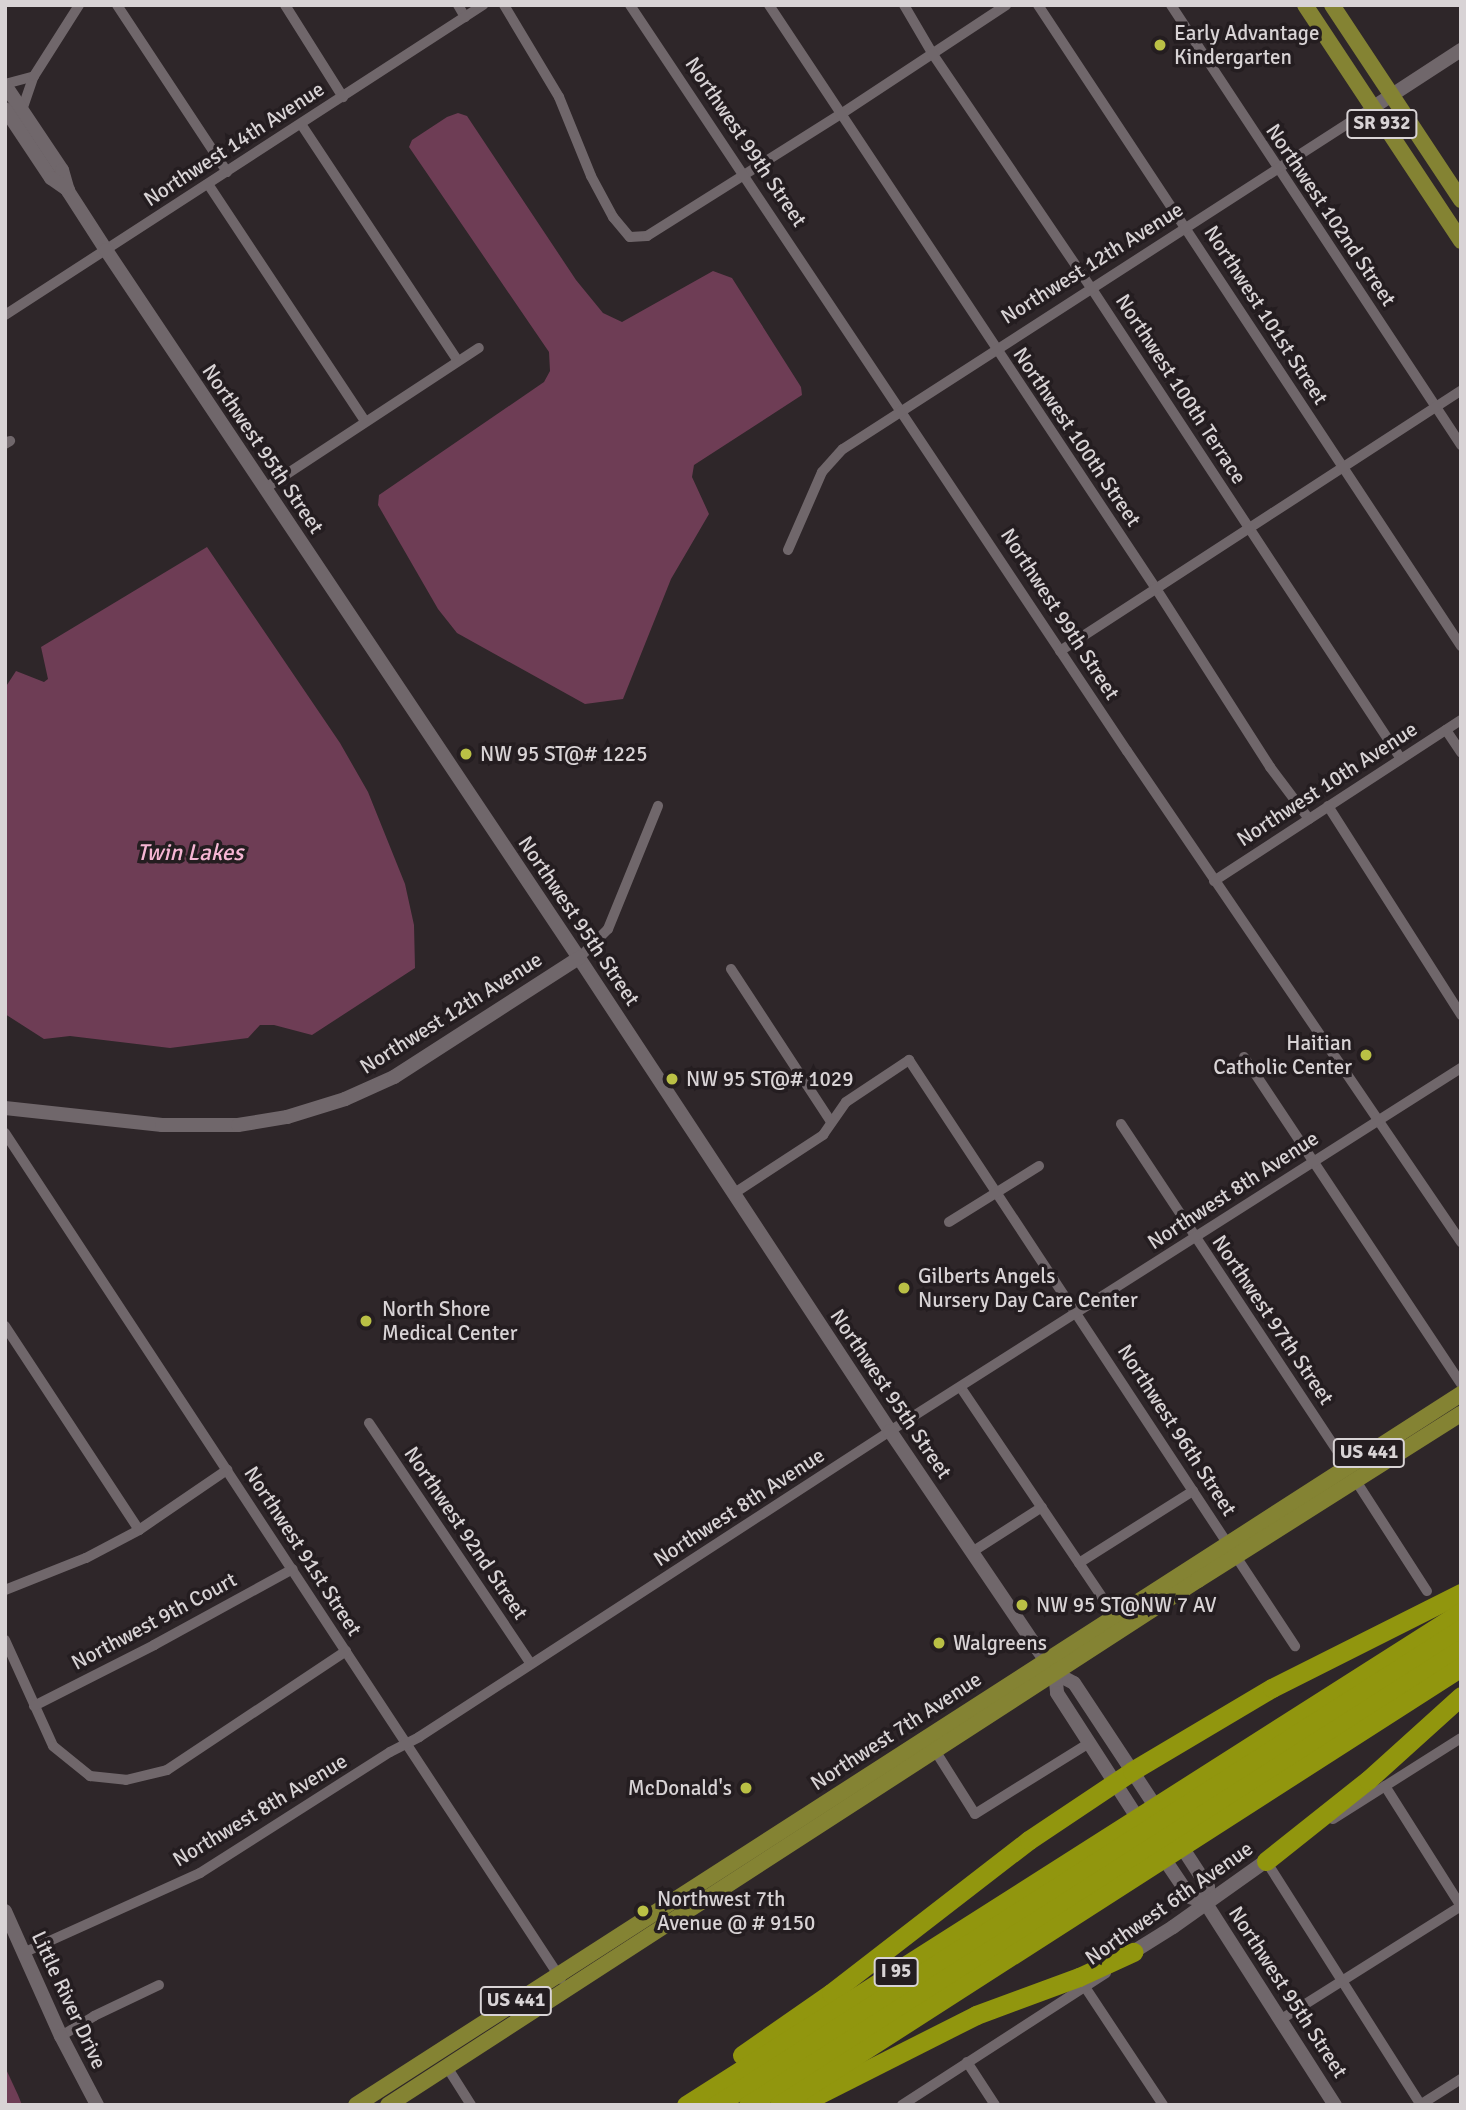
<!DOCTYPE html>
<html>
<head>
<meta charset="utf-8">
<style>
  body { margin:0 }
  #map { position:relative; width:1466px; height:2110px; overflow:hidden; background:#2e2629; font-family:Signika,sans-serif }
  div>[style] { position:absolute }
  .water>* { inset:0; background:#6e3d55 }
  .street>* { height:10px; margin:-5px; padding:0 5px; transform-origin:5px; border-radius:5px; background:#70676b }
  .secondary>* { height:14px; margin:-7px; padding:0 7px; transform-origin:7px; border-radius:7px; background:#70676b }
  .primary>* { height:16px; margin:-8px; padding:0 8px; transform-origin:8px; border-radius:8px; background:#848333 }
  .highway>* { height:19px; margin:-9.5px; padding:0 9.5px; transform-origin:9.5px; border-radius:9.5px; background:#91960e }
  .dots>* { width:19px; height:19px; translate:-50% -50%; box-sizing:border-box; border:4px solid #241d20; border-radius:50% }
  span { translate:-50% -50%; white-space:nowrap; text-align:center; line-height:1.15; -webkit-text-stroke:7px #241d20; paint-order:stroke }
  .shield-label span { padding:2px 5px; background:#241d20; border:2px solid; border-radius:5px; -webkit-text-stroke-width:0 }
  .shield-label { font-size:19px; color:#d8d3d5; font-weight:700 }
  .poi-label { font-size:21px; color:#d8d3d5 }
  .left { translate:0 -50%; text-align:left }
  .right { translate:-100% -50%; text-align:right }
  .street-label { font-size:21px; color:#d8d3d5 }
  .water-label { font-size:23px; color:#f6b6d4; font-style:italic }
  .frame { position:absolute; inset:0; border:7px solid #d8d3d5; pointer-events:none }
</style>
</head>
<body>
<div id="map">
  <div class="water">
    <i style="clip-path:polygon(458px 113px,467px 116px,576px 280px,603px 313px,622px 322px,713px 271px,732px 278px,801px 387px,802px 395px,694px 465px,692px 477px,709px 514px,671px 579px,623px 699px,585px 704px,457px 633px,438px 609px,378px 505px,379px 495px,544px 382px,550px 371px,549px 352px,409px 147px,412px 140px,447px 117px)"></i>
    <i style="clip-path:polygon(207px 547px,340px 743px,368px 792px,405px 884px,414px 925px,415px 968px,312px 1035px,274px 1025px,260px 1025px,248px 1038px,170px 1048px,70px 1036px,44px 1039px,5px 1014px,5px 688px,16px 671px,44px 682px,48px 679px,41px 647px)"></i>
    <i style="clip-path:polygon(5px 2067px,18px 2095px,22px 2105px,5px 2105px)"></i>
  </div>
  <div class="street">
    <i style="left:117px;top:5px;width:200px;rotate:56.6deg"></i>
    <i style="left:285px;top:5px;width:109px;rotate:57.8deg"></i>
    <i style="left:458px;top:5px;width:14px;rotate:60deg"></i>
    <i style="left:504px;top:5px;width:107px;rotate:59.1deg"></i>
    <i style="left:559px;top:97px;width:85px;rotate:67.9deg"></i>
    <i style="left:591px;top:176px;width:47px;rotate:61.8deg"></i>
    <i style="left:613px;top:217px;width:26px;rotate:50deg"></i>
    <i style="left:630px;top:237px;width:17px;rotate:-3deg"></i>
    <i style="left:647px;top:236px;width:229px;rotate:-32.2deg"></i>
    <i style="left:841px;top:114px;width:198px;rotate:-33.4deg"></i>
    <i style="left:630px;top:5px;width:896px;rotate:56.33deg"></i>
    <i style="left:1127px;top:751px;width:594px;rotate:55.77deg"></i>
    <i style="left:769px;top:5px;width:698px;rotate:56.45deg"></i>
    <i style="left:1155px;top:587px;width:214px;rotate:57.4deg"></i>
    <i style="left:1270px;top:767px;width:65px;rotate:53.1deg"></i>
    <i style="left:904px;top:5px;width:56px;rotate:59.7deg"></i>
    <i style="left:932px;top:53px;width:285px;rotate:55.9deg"></i>
    <i style="left:1092px;top:289px;width:562px;rotate:56.68deg"></i>
    <i style="left:1038px;top:5px;width:768px;rotate:56.58deg"></i>
    <i style="left:1171px;top:5px;width:527px;rotate:56.61deg"></i>
    <i style="left:5px;top:84px;width:30px;rotate:-15deg"></i>
    <i style="left:22px;top:110px;width:36px;rotate:-71deg"></i>
    <i style="left:34px;top:76px;width:84px;rotate:-57.6deg"></i>
    <i style="left:301px;top:124px;width:284px;rotate:56.5deg"></i>
    <i style="left:208px;top:184px;width:284px;rotate:56.5deg"></i>
    <i style="left:5px;top:315px;width:570px;rotate:-32.96deg"></i>
    <i style="left:5px;top:444px;width:6px;rotate:-31deg"></i>
    <i style="left:264px;top:489px;width:257px;rotate:-33.3deg"></i>
    <i style="left:788px;top:550px;width:85px;rotate:-66.4deg"></i>
    <i style="left:822px;top:472px;width:31px;rotate:-48deg"></i>
    <i style="left:843px;top:449px;width:629px;rotate:-32.81deg"></i>
    <i style="left:1060px;top:651px;width:478px;rotate:-33deg"></i>
    <i style="left:1446px;top:730px;width:27px;rotate:56deg"></i>
    <i style="left:1328px;top:806px;width:248px;rotate:57.5deg"></i>
    <i style="left:1214px;top:881px;width:295px;rotate:-33.1deg"></i>
    <i style="left:579px;top:958px;width:41px;rotate:-45deg"></i>
    <i style="left:608px;top:929px;width:133px;rotate:-67.9deg"></i>
    <i style="left:731px;top:969px;width:183px;rotate:56.8deg"></i>
    <i style="left:1244px;top:1057px;width:392px;rotate:56.4deg"></i>
    <i style="left:1121px;top:1124px;width:410px;rotate:56.5deg"></i>
    <i style="left:5px;top:1133px;width:1012px;rotate:56.69deg"></i>
    <i style="left:733px;top:1194px;width:108px;rotate:-33.2deg"></i>
    <i style="left:823px;top:1135px;width:40px;rotate:-55.1deg"></i>
    <i style="left:846px;top:1102px;width:76px;rotate:-33.7deg"></i>
    <i style="left:909px;top:1060px;width:702px;rotate:56.63deg"></i>
    <i style="left:949px;top:1222px;width:106px;rotate:-31.9deg"></i>
    <i style="left:5px;top:1326px;width:244px;rotate:56.7deg"></i>
    <i style="left:961px;top:1388px;width:274px;rotate:56deg"></i>
    <i style="left:369px;top:1423px;width:290px;rotate:56.1deg"></i>
    <i style="left:1356px;top:1481px;width:131px;rotate:57.2deg"></i>
    <i style="left:972px;top:1552px;width:83px;rotate:-32.7deg"></i>
    <i style="left:1079px;top:1563px;width:135px;rotate:-32.3deg"></i>
    <i style="left:5px;top:1590px;width:87px;rotate:-21.6deg"></i>
    <i style="left:86px;top:1558px;width:60px;rotate:-27.8deg"></i>
    <i style="left:139px;top:1530px;width:107px;rotate:-34.3deg"></i>
    <i style="left:5px;top:1640px;width:116px;rotate:65.6deg"></i>
    <i style="left:53px;top:1746px;width:48px;rotate:39deg"></i>
    <i style="left:90px;top:1776px;width:36px;rotate:6deg"></i>
    <i style="left:126px;top:1780px;width:42px;rotate:-13.7deg"></i>
    <i style="left:167px;top:1770px;width:215px;rotate:-33.6deg"></i>
    <i style="left:34px;top:1706px;width:135px;rotate:-26.9deg"></i>
    <i style="left:154px;top:1645px;width:158px;rotate:-28.7deg"></i>
    <i style="left:936px;top:1752px;width:73px;rotate:57.8deg"></i>
    <i style="left:975px;top:1814px;width:134px;rotate:-31.9deg"></i>
    <i style="left:1385px;top:1786px;width:142px;rotate:57.7deg"></i>
    <i style="left:1333px;top:1819px;width:151px;rotate:-32.3deg"></i>
    <i style="left:1269px;top:1860px;width:3px;rotate:162deg"></i>
    <i style="left:1266px;top:1861px;width:288px;rotate:57.6deg"></i>
    <i style="left:23px;top:1953px;width:194px;rotate:-24.3deg"></i>
    <i style="left:200px;top:1873px;width:225px;rotate:-32.5deg"></i>
    <i style="left:390px;top:1752px;width:33px;rotate:-27deg"></i>
    <i style="left:419px;top:1737px;width:562px;rotate:-33.01deg"></i>
    <i style="left:890px;top:1431px;width:677px;rotate:-32.45deg"></i>
    <i style="left:1085px;top:1987px;width:141px;rotate:56.5deg"></i>
    <i style="left:1280px;top:2020px;width:214px;rotate:-32.2deg"></i>
    <i style="left:61px;top:2036px;width:39px;rotate:-31deg"></i>
    <i style="left:94px;top:2016px;width:72px;rotate:-25.5deg"></i>
    <i style="left:967px;top:2062px;width:51px;rotate:56.9deg"></i>
    <i style="left:447px;top:2067px;width:45px;rotate:57.7deg"></i>
    <i style="left:902px;top:2105px;width:243px;rotate:-32.9deg"></i>
    <i style="left:1420px;top:2105px;width:49px;rotate:-32.4deg"></i>
  </div>
  <div class="secondary">
    <i style="left:5px;top:85px;width:102px;rotate:56.2deg"></i>
    <i style="left:62px;top:170px;width:22px;rotate:74deg"></i>
    <i style="left:68px;top:191px;width:70px;rotate:57.2deg"></i>
    <i style="left:106px;top:250px;width:851px;rotate:56.25deg"></i>
    <i style="left:579px;top:958px;width:566px;rotate:56.67deg"></i>
    <i style="left:890px;top:1431px;width:261px;rotate:55.9deg"></i>
    <i style="left:1036px;top:1647px;width:32px;rotate:54deg"></i>
    <i style="left:1055px;top:1673px;width:21px;rotate:28deg"></i>
    <i style="left:1074px;top:1683px;width:154px;rotate:56.6deg"></i>
    <i style="left:1372px;top:108px;width:106px;rotate:-33.1deg"></i>
    <i style="left:5px;top:109px;width:83px;rotate:56.3deg"></i>
    <i style="left:51px;top:178px;width:21px;rotate:35deg"></i>
    <i style="left:5px;top:1108px;width:158px;rotate:6.2deg"></i>
    <i style="left:162px;top:1125px;width:76px"></i>
    <i style="left:238px;top:1125px;width:50px;rotate:-9.3deg"></i>
    <i style="left:287px;top:1117px;width:61px;rotate:-17.2deg"></i>
    <i style="left:345px;top:1099px;width:54px;rotate:-24.2deg"></i>
    <i style="left:394px;top:1077px;width:220px;rotate:-32.8deg"></i>
    <i style="left:1055px;top:1673px;width:20px;rotate:84deg"></i>
    <i style="left:1057px;top:1693px;width:157px;rotate:57.2deg"></i>
    <i style="left:1178px;top:1841px;width:55px;rotate:56.9deg"></i>
    <i style="left:1208px;top:1887px;width:15px;rotate:101deg"></i>
    <i style="left:1205px;top:1902px;width:241px;rotate:57.4deg"></i>
    <i style="left:1159px;top:1851px;width:55px;rotate:56deg"></i>
    <i style="left:1190px;top:1897px;width:16px;rotate:18deg"></i>
    <i style="left:5px;top:1911px;width:137px;rotate:65.9deg"></i>
    <i style="left:61px;top:2036px;width:78px;rotate:62.4deg"></i>
    <i style="left:1133px;top:1952px;width:47px;rotate:-32deg"></i>
    <i style="left:1173px;top:1927px;width:114px;rotate:-35.4deg"></i>
  </div>
  <div class="primary">
    <i style="left:1305px;top:5px;width:283px;rotate:56.5deg"></i>
    <i style="left:1332px;top:5px;width:234px;rotate:56.5deg"></i>
    <i style="left:356px;top:2105px;width:1314px;rotate:-32.76deg"></i>
    <i style="left:388px;top:2105px;width:965px;rotate:-32.95deg"></i>
    <i style="left:1198px;top:1580px;width:311px;rotate:-32.3deg"></i>
  </div>
  <div class="highway">
    <i style="left:1266px;top:1861px;width:130px;rotate:-38.5deg"></i>
    <i style="left:1368px;top:1780px;width:125px;rotate:-42.1deg"></i>
    <i style="left:742px;top:2055px;width:108px;rotate:-34.9deg"></i>
    <i style="left:831px;top:1993px;width:250px;rotate:-37.7deg"></i>
    <i style="left:1029px;top:1840px;width:124px;rotate:-33.8deg"></i>
    <i style="left:1132px;top:1771px;width:163px;rotate:-30.7deg"></i>
    <i style="left:1272px;top:1688px;width:212px;rotate:-26.7deg"></i>
    <i style="left:800px;top:2104px;width:197px;rotate:-26.8deg"></i>
    <i style="left:976px;top:2015px;width:110px;rotate:-20.3deg"></i>
    <i style="left:1079px;top:1977px;width:60px;rotate:-24.8deg"></i>
    <i style="left:686px;top:2105px;width:919px;rotate:-32.46deg"></i>
    <i style="left:716px;top:2105px;width:884px;rotate:-32.58deg"></i>
    <i style="left:748px;top:2105px;width:846px;rotate:-32.6deg"></i>
    <i style="left:779px;top:2105px;width:811px;rotate:-32.71deg"></i>
  </div>
  <div class="dots">
    <i style="left:1160px;top:45px;background:#bac045"></i>
    <i style="left:466px;top:754px;background:#bac045"></i>
    <i style="left:1366px;top:1055px;background:#bac045"></i>
    <i style="left:672px;top:1079px;background:#bac045"></i>
    <i style="left:904px;top:1288px;background:#bac045"></i>
    <i style="left:366px;top:1321px;background:#bac045"></i>
    <i style="left:1022px;top:1605px;background:#bac045"></i>
    <i style="left:939px;top:1643px;background:#bac045"></i>
    <i style="left:746px;top:1788px;background:#bac045"></i>
    <i style="left:643px;top:1911px;background:#bac045"></i>
  </div>
  <div class="shield-label">
    <span style="left:1382px;top:124px">SR 932</span>
    <span style="left:1369px;top:1453px">US 441</span>
    <span style="left:896px;top:1972px">I 95</span>
    <span style="left:516px;top:2001px">US 441</span>
  </div>
  <div class="poi-label">
    <span class="left" style="left:1174px;top:45px">Early Advantage<br>Kindergarten</span>
    <span class="left" style="left:480px;top:754px">NW 95 ST@# 1225</span>
    <span class="right" style="left:1352px;top:1055px">Haitian<br>Catholic Center</span>
    <span class="left" style="left:686px;top:1079px">NW 95 ST@# 1029</span>
    <span class="left" style="left:918px;top:1288px">Gilberts Angels<br>Nursery Day Care Center</span>
    <span class="left" style="left:382px;top:1321px">North Shore<br>Medical Center</span>
    <span class="left" style="left:1036px;top:1605px">NW 95 ST@NW 7 AV</span>
    <span class="left" style="left:953px;top:1643px">Walgreens</span>
    <span class="right" style="left:732px;top:1788px">McDonald's</span>
    <span class="left" style="left:657px;top:1911px">Northwest 7th<br>Avenue @ # 9150</span>
  </div>
  <div class="street-label">
    <span style="left:746px;top:142px;rotate:56deg">Northwest 99th Street</span>
    <span style="left:234px;top:144px;rotate:-33deg">Northwest 14th Avenue</span>
    <span style="left:1331px;top:215px;rotate:56deg">Northwest 102nd Street</span>
    <span style="left:1092px;top:263px;rotate:-32deg">Northwest 12th Avenue</span>
    <span style="left:1266px;top:315px;rotate:57deg">Northwest 101st Street</span>
    <span style="left:1181px;top:389px;rotate:57deg">Northwest 100th Terrace</span>
    <span style="left:1077px;top:437px;rotate:56deg">Northwest 100th Street</span>
    <span style="left:263px;top:449px;rotate:56deg">Northwest 95th Street</span>
    <span style="left:1060px;top:614px;rotate:57deg">Northwest 99th Street</span>
    <span style="left:1327px;top:784px;rotate:-33deg">Northwest 10th Avenue</span>
    <span style="left:579px;top:921px;rotate:56deg">Northwest 95th Street</span>
    <span style="left:451px;top:1013px;rotate:-32deg">Northwest 12th Avenue</span>
    <span style="left:1233px;top:1190px;rotate:-33deg">Northwest 8th Avenue</span>
    <span style="left:1273px;top:1320px;rotate:56deg">Northwest 97th Street</span>
    <span style="left:891px;top:1394px;rotate:56deg">Northwest 95th Street</span>
    <span style="left:1177px;top:1430px;rotate:57deg">Northwest 96th Street</span>
    <span style="left:739px;top:1507px;rotate:-33deg">Northwest 8th Avenue</span>
    <span style="left:466px;top:1533px;rotate:56deg">Northwest 92nd Street</span>
    <span style="left:303px;top:1551px;rotate:57deg">Northwest 91st Street</span>
    <span style="left:154px;top:1621px;rotate:-28deg">Northwest 9th Court</span>
    <span style="left:896px;top:1731px;rotate:-33deg">Northwest 7th Avenue</span>
    <span style="left:260px;top:1810px;rotate:-31deg">Northwest 8th Avenue</span>
    <span style="left:1169px;top:1903px;rotate:-35deg">Northwest 6th Avenue</span>
    <span style="left:1288px;top:1992px;rotate:57deg">Northwest 95th Street</span>
    <span style="left:69px;top:2000px;rotate:65deg">Little River Drive</span>
  </div>
  <div class="water-label">
    <span style="left:190px;top:853px">Twin Lakes</span>
  </div>
  <div class="frame"></div>
</div>
</body>
</html>
